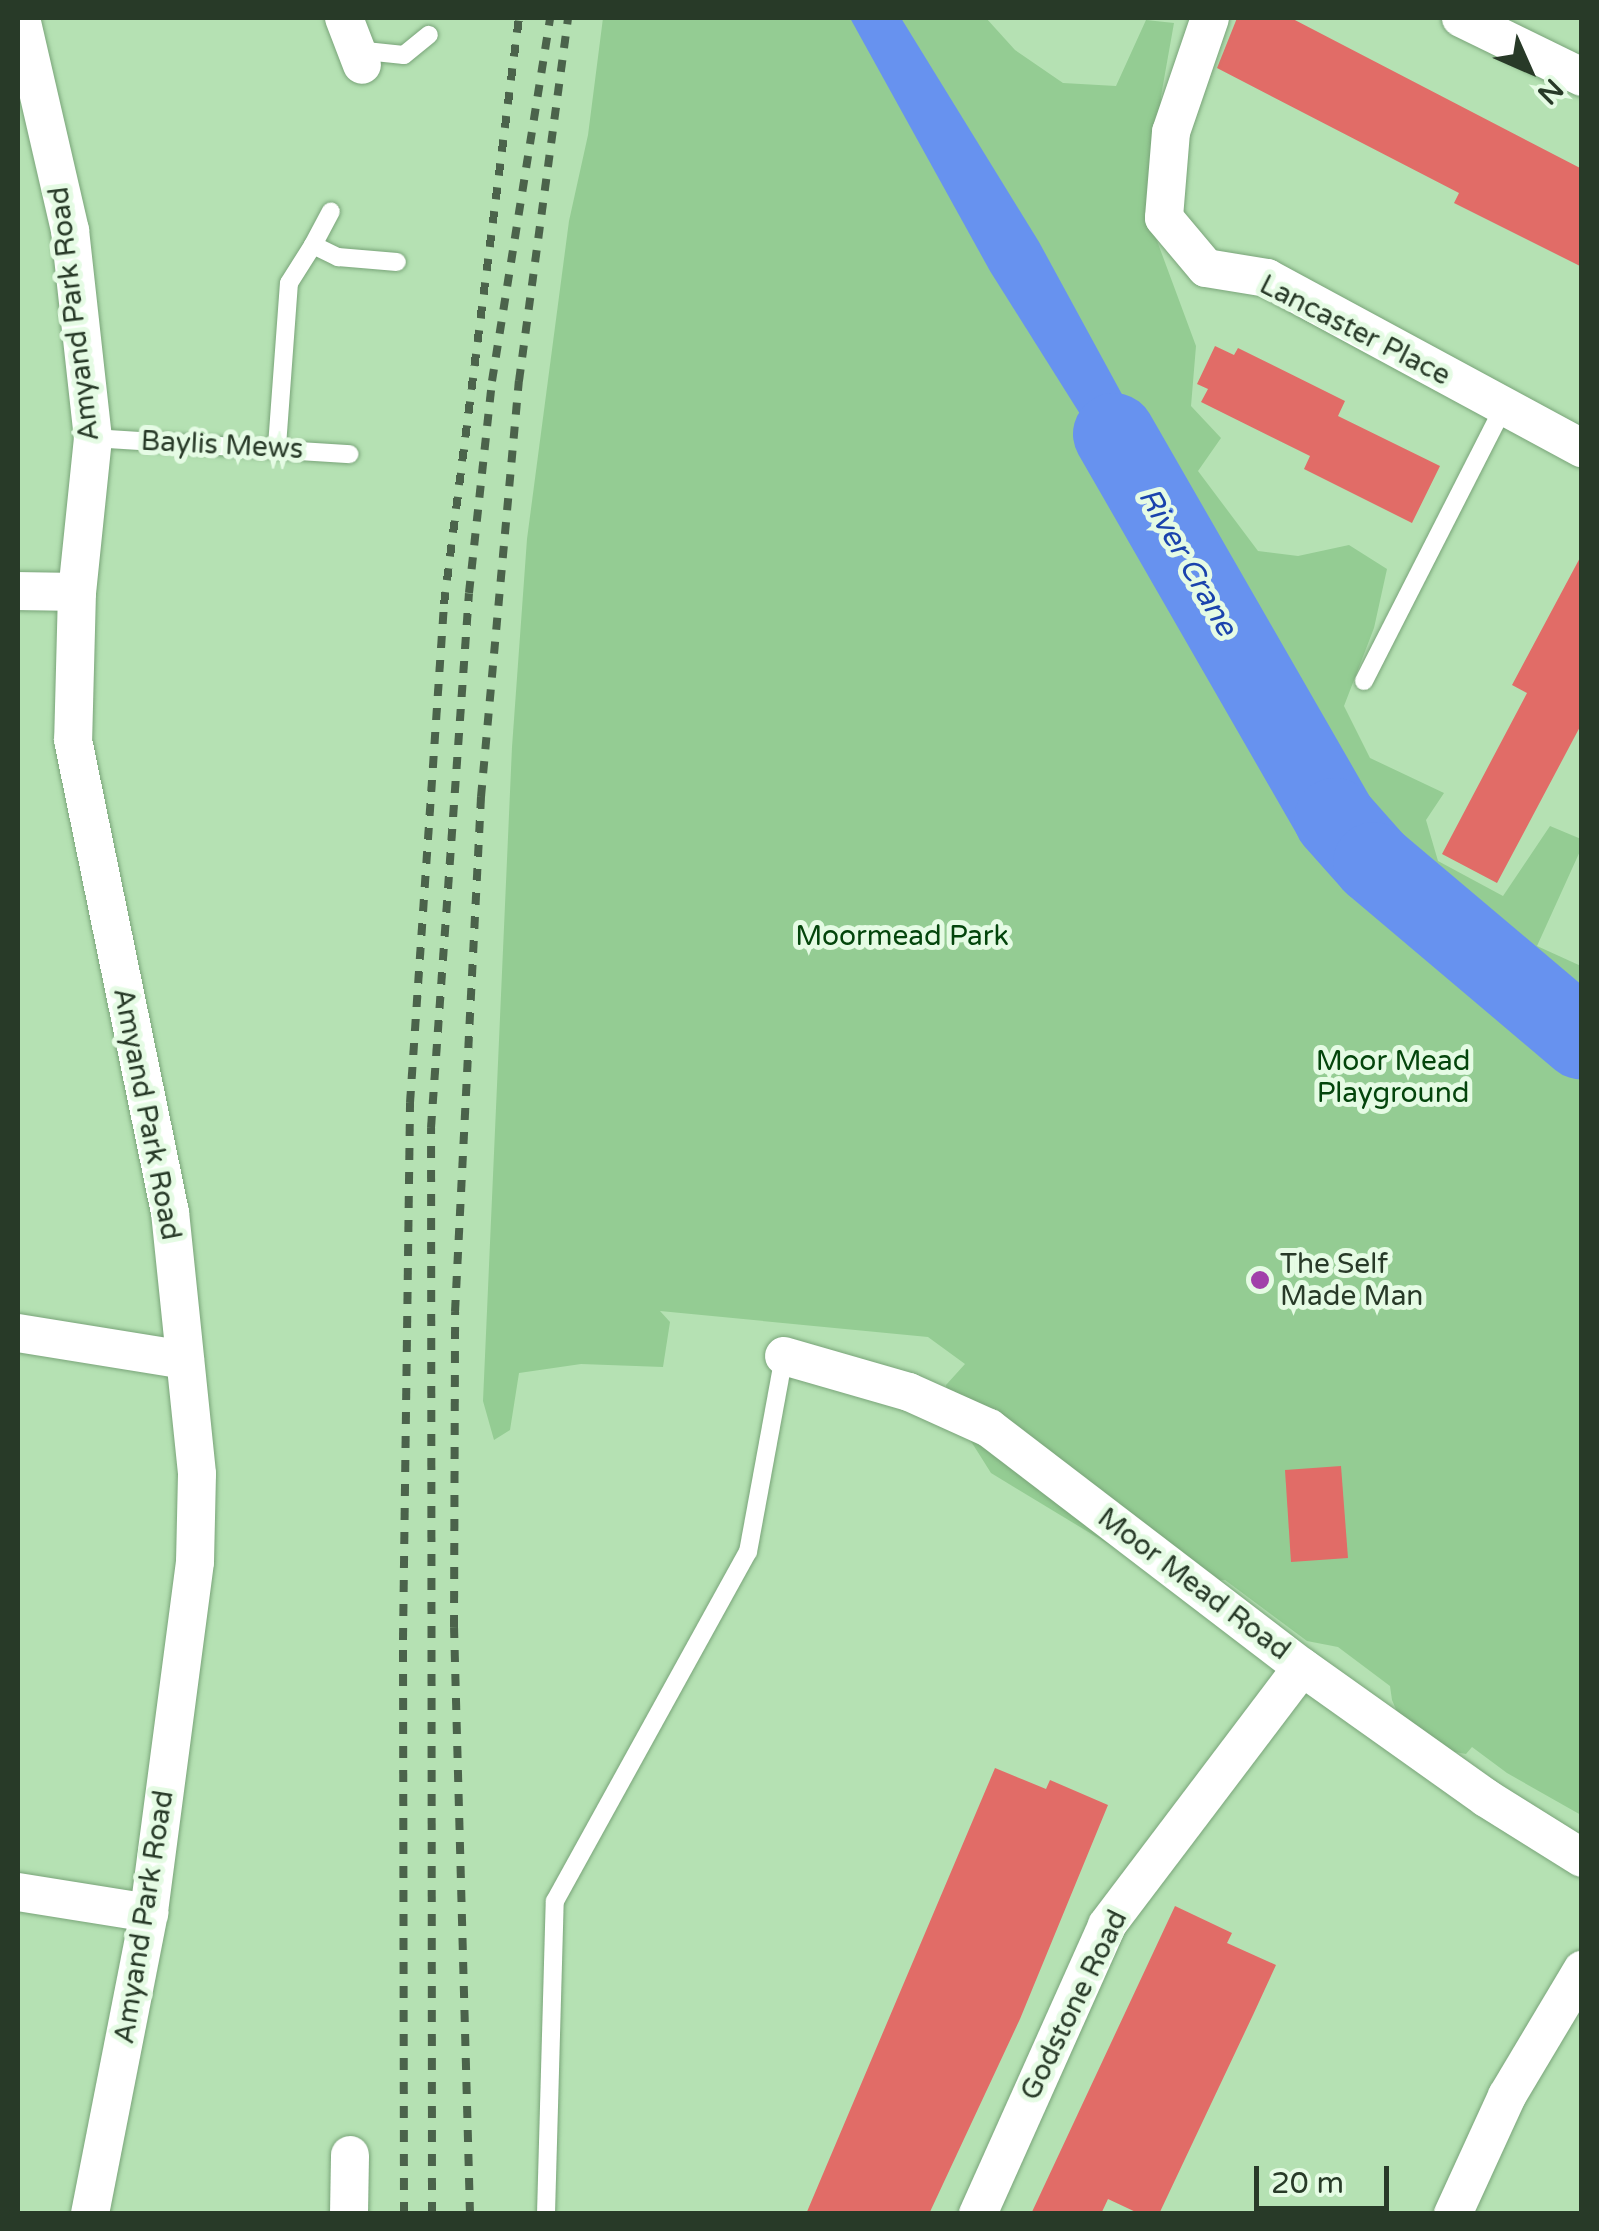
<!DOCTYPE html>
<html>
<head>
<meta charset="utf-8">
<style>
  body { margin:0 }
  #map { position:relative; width:1599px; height:2231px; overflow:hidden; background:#b5e1b3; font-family:"Varela Round",sans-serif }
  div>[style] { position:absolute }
  .green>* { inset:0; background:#94cc93 }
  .water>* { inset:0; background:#6792ef }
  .river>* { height:82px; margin:-41px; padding:0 41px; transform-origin:41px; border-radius:41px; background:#6792ef }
  .building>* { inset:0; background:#e16c67 }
  .roads { filter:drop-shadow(0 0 2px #79a479) drop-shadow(0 0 2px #79a479) }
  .lane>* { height:18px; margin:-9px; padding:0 9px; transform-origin:9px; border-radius:9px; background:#fff }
  .street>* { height:38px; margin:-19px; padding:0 19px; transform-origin:19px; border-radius:19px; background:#fff }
  .rail>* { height:8px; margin-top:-4px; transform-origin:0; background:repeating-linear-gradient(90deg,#4b634b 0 12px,transparent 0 24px) }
  .dots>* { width:28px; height:28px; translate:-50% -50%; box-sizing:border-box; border:5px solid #e5fbe4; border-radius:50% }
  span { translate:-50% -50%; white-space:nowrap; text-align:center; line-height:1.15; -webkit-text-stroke:10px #e5fbe4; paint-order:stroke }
  .street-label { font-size:28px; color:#283a28 }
  .park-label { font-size:28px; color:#04450c }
  .poi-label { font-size:28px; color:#283a28 }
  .left { translate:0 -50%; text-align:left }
  .water-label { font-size:30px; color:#1a43ad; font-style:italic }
  .frame { position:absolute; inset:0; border:20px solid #283a28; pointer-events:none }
  .north { position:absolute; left:1479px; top:20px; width:100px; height:100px; -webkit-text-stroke:8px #e5fbe4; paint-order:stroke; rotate:135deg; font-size:28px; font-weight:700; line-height:40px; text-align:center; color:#283a28 }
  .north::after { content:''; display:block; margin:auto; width:35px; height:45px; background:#283a28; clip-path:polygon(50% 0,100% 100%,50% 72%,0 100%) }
  .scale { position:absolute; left:1254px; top:2166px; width:135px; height:45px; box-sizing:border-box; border:5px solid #283a28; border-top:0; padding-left:12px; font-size:30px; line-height:35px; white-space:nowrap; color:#283a28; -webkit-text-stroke:8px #e5fbe4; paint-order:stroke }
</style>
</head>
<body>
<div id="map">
  <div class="green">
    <i style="clip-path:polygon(603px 18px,986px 18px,1015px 50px,1063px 83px,1116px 86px,1146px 20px,1174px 23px,1161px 96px,1153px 230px,1196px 346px,1191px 406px,1221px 438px,1198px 471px,1258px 551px,1298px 556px,1349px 545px,1387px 569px,1374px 628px,1344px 706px,1370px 758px,1444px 793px,1426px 820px,1438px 861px,1503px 896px,1550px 826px,1581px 839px,1581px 849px,1537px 946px,1581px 966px,1581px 1815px,1507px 1773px,1472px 1747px,1466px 1754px,1411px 1744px,1392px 1700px,1390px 1686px,1338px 1647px,1307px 1641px,1225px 1580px,1174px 1584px,991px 1473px,950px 1408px,946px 1385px,965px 1364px,928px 1337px,660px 1311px,670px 1322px,663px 1367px,581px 1364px,519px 1373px,510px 1430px,494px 1440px,483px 1401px,512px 747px,527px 539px,569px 221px,588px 135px)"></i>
  </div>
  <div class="water">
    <i style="clip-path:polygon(850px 18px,901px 18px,1039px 242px,1191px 521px,1158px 538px,990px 271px)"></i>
  </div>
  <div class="river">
    <i style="left:1114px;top:434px;width:444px;rotate:60.1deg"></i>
    <i style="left:1335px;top:819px;width:59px;rotate:48.4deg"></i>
    <i style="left:1374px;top:863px;width:272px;rotate:40.2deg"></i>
  </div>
  <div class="building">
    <i style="clip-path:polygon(1237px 18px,1291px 18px,1582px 169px,1582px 267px,1454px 203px,1459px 193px,1217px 68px)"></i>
    <i style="clip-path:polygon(1215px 346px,1234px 355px,1238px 348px,1345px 401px,1338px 416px,1440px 466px,1412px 523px,1304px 469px,1310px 456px,1201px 402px,1208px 389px,1197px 384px)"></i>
    <i style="clip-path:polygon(1582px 554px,1582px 723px,1497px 883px,1442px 854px,1527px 693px,1512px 685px)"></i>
    <i style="clip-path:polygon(1341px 1466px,1348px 1558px,1291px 1562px,1285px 1470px)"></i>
    <i style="clip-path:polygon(995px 1768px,1046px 1789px,1050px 1780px,1108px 1805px,1020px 2019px,929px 2214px,806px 2214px)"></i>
    <i style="clip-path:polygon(1175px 1906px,1232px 1933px,1227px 1943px,1276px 1965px,1253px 2015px,1159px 2214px,1140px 2214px,1108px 2199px,1101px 2214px,1031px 2214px)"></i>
  </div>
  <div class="roads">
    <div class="lane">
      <i style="left:356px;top:50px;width:48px;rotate:5.9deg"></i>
      <i style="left:404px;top:55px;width:32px;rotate:-39deg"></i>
      <i style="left:313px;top:245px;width:38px;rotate:-62deg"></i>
      <i style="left:93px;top:438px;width:257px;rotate:3.6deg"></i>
      <i style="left:277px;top:446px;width:163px;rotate:-85.8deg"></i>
      <i style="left:289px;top:283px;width:45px;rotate:-57.7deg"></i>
      <i style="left:313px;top:245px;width:28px;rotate:26deg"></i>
      <i style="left:338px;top:257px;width:59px;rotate:4.8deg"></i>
      <i style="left:1364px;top:681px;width:306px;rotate:-63deg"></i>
      <i style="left:546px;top:2214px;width:313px;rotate:-88.4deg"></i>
      <i style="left:555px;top:1901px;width:399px;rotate:-61.1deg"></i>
      <i style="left:748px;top:1552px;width:199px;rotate:-79.6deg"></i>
    </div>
    <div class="street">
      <i style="left:21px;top:18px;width:218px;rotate:77deg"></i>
      <i style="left:70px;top:230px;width:209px;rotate:83.7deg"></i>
      <i style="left:93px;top:438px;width:155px;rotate:95.9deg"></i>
      <i style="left:77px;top:592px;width:148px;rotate:91.5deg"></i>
      <i style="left:73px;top:740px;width:482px;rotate:78.4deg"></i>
      <i style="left:170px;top:1212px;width:263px;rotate:84.1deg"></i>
      <i style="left:197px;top:1474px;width:88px;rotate:91.3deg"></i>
      <i style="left:195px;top:1562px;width:354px;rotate:97.5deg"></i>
      <i style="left:149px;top:1913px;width:307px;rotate:101.1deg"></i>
      <i style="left:344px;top:18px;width:50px;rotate:69deg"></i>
      <i style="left:1210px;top:18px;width:120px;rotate:108.9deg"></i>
      <i style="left:1171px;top:132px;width:86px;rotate:94.7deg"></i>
      <i style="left:1164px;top:218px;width:65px;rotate:50deg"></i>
      <i style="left:1206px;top:268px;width:62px;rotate:9.3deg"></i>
      <i style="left:1267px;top:278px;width:358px;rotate:28.4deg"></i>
      <i style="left:1461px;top:18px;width:135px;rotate:26deg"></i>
      <i style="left:18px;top:591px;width:59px;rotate:1deg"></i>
      <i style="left:18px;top:1333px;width:169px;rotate:9.2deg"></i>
      <i style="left:784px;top:1356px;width:130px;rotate:16.1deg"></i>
      <i style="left:909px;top:1392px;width:88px;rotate:24.2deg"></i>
      <i style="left:989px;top:1428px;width:394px;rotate:37.4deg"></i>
      <i style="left:1302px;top:1667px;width:226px;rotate:35.4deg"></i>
      <i style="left:1486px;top:1798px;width:113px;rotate:32deg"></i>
      <i style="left:18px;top:1892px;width:133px;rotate:9.1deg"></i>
      <i style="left:349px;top:2214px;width:59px;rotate:-89deg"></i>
      <i style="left:978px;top:2214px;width:316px;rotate:-65.9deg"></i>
      <i style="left:1107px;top:1925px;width:323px;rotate:-52.9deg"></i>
      <i style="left:1453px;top:2214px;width:130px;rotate:-65.4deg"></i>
      <i style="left:1507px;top:2096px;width:147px;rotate:-59.2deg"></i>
    </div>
  </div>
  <div class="rail">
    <i style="left:404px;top:2214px;width:574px;rotate:-90.1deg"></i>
    <i style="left:403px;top:1640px;width:537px;rotate:-89.25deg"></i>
    <i style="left:410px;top:1103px;width:500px;rotate:-86.1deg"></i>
    <i style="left:444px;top:604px;width:591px;rotate:-82.71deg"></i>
    <i style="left:432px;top:2214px;width:1086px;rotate:-90.05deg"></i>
    <i style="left:431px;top:1128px;width:536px;rotate:-85.94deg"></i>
    <i style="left:469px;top:593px;width:213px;rotate:-83.8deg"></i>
    <i style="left:492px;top:381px;width:368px;rotate:-80.9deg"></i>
    <i style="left:470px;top:2214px;width:587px;rotate:-91.56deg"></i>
    <i style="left:454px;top:1627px;width:315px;rotate:-89.8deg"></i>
    <i style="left:455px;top:1312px;width:516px;rotate:-87.11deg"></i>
    <i style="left:481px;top:797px;width:418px;rotate:-84.8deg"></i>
    <i style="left:519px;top:381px;width:366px;rotate:-82.3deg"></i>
  </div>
  <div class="dots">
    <i style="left:1260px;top:1280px;background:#a141aa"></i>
  </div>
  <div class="street-label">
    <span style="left:74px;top:314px;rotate:-97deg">Amyand Park Road</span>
    <span style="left:1355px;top:330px;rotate:27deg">Lancaster Place</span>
    <span style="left:222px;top:445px;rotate:3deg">Baylis Mews</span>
    <span style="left:147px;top:1114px;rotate:79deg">Amyand Park Road</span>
    <span style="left:1194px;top:1584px;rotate:37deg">Moor Mead Road</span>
    <span style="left:144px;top:1917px;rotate:-81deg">Amyand Park Road</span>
    <span style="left:1074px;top:2005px;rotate:-64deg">Godstone Road</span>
  </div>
  <div class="park-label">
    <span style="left:902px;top:936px">Moormead Park</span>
    <span style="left:1393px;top:1077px">Moor Mead<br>Playground</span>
  </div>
  <div class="poi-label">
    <span class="left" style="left:1280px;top:1280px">The Self<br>Made Man</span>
  </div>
  <div class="water-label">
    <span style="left:1187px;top:562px;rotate:60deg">River Crane</span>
  </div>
  <div class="frame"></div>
  <div class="north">N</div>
  <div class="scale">20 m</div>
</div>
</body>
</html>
